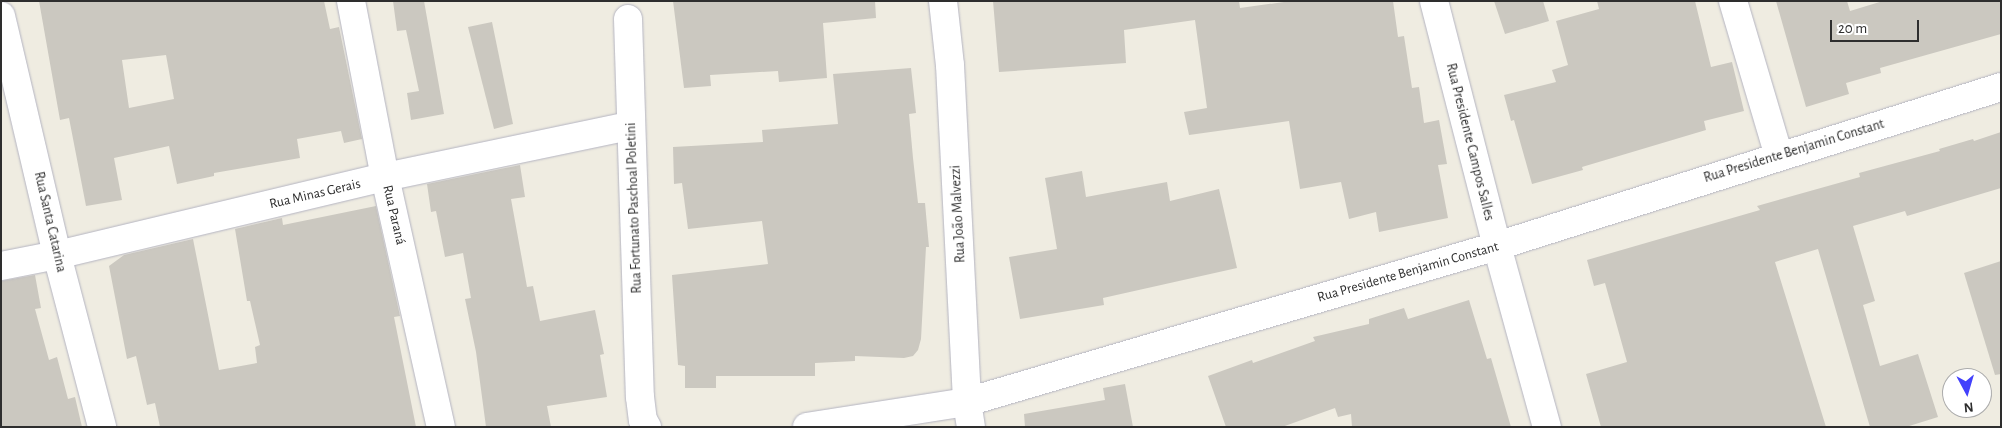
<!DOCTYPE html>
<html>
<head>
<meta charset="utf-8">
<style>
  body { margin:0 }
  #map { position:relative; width:2002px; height:428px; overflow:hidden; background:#efece1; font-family:"Alegreya Sans",sans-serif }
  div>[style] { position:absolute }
  .building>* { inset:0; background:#cbc8c0 }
  .roads { filter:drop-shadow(0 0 1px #b4b4c1) drop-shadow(0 0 1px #b4b4c1) }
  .minor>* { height:28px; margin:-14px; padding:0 14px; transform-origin:14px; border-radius:14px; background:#fff }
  span { translate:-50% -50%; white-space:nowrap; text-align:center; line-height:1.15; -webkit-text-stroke:4.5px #fff; paint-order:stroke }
  .street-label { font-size:14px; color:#2e2e2e }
  .frame { position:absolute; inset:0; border:2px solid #2e2e2e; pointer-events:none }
  .north { position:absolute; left:1942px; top:368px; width:50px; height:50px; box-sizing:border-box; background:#fff; border:1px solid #ababab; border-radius:50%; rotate:174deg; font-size:14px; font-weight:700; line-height:20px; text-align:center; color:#2e2e2e }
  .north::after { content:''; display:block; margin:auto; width:18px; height:22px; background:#4341fc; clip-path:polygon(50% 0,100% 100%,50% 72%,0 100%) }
  .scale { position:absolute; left:1830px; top:20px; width:89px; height:22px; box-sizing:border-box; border:2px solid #2e2e2e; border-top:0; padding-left:6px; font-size:15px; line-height:18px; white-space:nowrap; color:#2e2e2e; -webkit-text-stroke:4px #fff; paint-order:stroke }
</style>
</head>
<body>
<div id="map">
  <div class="building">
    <i style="clip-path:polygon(evenodd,39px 1px,324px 1px,330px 29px,339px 27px,362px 139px,344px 143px,341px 131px,297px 139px,300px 158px,214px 173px,214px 176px,177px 184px,169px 146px,114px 158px,122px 200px,86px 206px,69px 118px,60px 120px,39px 1px,166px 55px,174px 99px,129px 108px,122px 60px,166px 55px)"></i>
    <i style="clip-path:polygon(393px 1px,424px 1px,444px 114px,411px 120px,407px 93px,419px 91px,406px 30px,397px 31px)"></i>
    <i style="clip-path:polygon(673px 1px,875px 1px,876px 18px,823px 23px,827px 78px,779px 82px,778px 71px,710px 75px,711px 86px,684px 88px)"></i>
    <i style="clip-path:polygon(993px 1px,1239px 1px,1240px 8px,1291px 1px,1393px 1px,1398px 37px,1404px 36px,1412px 88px,1419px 87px,1424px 123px,1439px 120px,1447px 164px,1438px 165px,1448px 218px,1379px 232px,1376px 212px,1349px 219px,1341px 182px,1300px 189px,1289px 121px,1189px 135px,1184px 112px,1207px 108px,1195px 20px,1124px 30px,1126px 63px,999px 72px)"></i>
    <i style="clip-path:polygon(1494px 1px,1543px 1px,1549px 21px,1505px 34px)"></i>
    <i style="clip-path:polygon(1597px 1px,1695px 1px,1711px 67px,1732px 62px,1744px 111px,1704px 121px,1706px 130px,1582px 167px,1583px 170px,1532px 184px,1514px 120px,1511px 121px,1504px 95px,1556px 82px,1552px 70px,1568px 65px,1556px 21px,1599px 9px)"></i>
    <i style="clip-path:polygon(1776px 1px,1847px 1px,1850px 11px,1883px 1px,2001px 1px,2001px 34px,1880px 68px,1881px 73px,1846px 83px,1849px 94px,1806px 107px)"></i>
    <i style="clip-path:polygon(492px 22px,513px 124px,494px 129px,468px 27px)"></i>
    <i style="clip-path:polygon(911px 68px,916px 113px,909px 114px,913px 158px,918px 203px,925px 203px,929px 247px,926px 247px,921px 339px,918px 350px,913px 356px,904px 358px,855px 356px,855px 361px,815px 363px,815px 376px,716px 376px,716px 388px,685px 388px,685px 366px,678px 365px,672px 275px,768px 264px,762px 221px,688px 229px,682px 183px,674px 184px,673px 147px,763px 142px,762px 130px,838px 124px,833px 74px)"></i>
    <i style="clip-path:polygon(2001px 132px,2001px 188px,1907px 216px,1905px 211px,1853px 226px,1875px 301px,1863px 305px,1880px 366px,1918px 354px,1938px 417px,1906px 427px,1870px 427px,1818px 249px,1775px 262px,1826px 427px,1601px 427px,1586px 374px,1627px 362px,1605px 283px,1594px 286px,1587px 260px,1760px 210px,1757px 206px,1860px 177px,1859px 173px,1940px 151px,1939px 149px,1973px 139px,1974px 141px)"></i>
    <i style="clip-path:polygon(520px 165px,525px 197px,511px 199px,527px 287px,533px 286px,540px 321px,595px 310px,604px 354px,600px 355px,607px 397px,547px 406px,551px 427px,486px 427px,476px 352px,465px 299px,471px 298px,463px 253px,445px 257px,436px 211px,431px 212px,427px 184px)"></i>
    <i style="clip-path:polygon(1082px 171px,1086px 197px,1167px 182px,1170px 201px,1219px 189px,1237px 268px,1103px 298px,1104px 305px,1020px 319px,1009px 257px,1057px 249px,1045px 178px)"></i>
    <i style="clip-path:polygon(376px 206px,400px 316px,394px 317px,416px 427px,160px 427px,155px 403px,147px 405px,136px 356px,127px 359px,109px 266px,124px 255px,193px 239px,219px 370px,257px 363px,255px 347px,260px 345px,250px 301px,247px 301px,235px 229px,282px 218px,283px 225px)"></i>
    <i style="clip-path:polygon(2001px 261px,2001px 374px,1995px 375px,1964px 273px)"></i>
    <i style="clip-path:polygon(35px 275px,41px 308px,35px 309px,49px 360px,57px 357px,68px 399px,75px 397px,82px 427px,1px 427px,1px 281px)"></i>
    <i style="clip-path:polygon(1469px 300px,1487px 359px,1491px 358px,1511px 427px,1352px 427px,1351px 414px,1338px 417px,1335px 408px,1282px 427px,1226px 427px,1208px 376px,1252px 360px,1253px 363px,1315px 341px,1313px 337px,1369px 324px,1369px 319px,1404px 308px,1408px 319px)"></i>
    <i style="clip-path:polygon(1125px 384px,1133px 427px,1025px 427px,1024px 414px,1105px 400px,1103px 388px)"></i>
  </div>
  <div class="roads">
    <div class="minor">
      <i style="left:351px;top:1px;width:179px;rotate:79.1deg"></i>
      <i style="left:385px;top:177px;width:256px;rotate:77.4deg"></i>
      <i style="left:943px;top:1px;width:64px;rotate:83.8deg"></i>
      <i style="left:950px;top:65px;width:337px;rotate:87.1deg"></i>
      <i style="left:967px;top:402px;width:25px;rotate:81deg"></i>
      <i style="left:1434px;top:1px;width:253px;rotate:75.6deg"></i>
      <i style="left:1497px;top:246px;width:188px;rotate:74.6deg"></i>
      <i style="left:1733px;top:1px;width:162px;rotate:73.5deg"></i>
      <i style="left:1px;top:16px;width:245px;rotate:76.8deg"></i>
      <i style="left:57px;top:255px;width:178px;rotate:75.3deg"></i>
      <i style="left:628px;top:19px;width:378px;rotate:88.2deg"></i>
      <i style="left:640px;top:397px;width:23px;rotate:83deg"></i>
      <i style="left:643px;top:420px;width:8px;rotate:60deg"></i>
      <i style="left:1px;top:266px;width:57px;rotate:-11.1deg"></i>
      <i style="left:57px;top:255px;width:337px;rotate:-13.4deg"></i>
      <i style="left:385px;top:177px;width:250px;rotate:-11.8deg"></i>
      <i style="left:807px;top:427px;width:162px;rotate:-8.9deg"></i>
      <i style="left:967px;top:402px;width:552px;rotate:-16.4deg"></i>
      <i style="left:1497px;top:246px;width:528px;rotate:-17.51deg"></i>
    </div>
  </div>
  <div class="street-label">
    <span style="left:1470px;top:142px;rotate:76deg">Rua Presidente Campos Salles</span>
    <span style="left:1794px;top:151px;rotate:-17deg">Rua Presidente Benjamin Constant</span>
    <span style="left:315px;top:194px;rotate:-13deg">Rua Minas Gerais</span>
    <span style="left:634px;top:208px;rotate:-92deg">Rua Fortunato Paschoal Poletini</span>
    <span style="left:958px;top:214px;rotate:-93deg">Rua João Malvezzi</span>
    <span style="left:394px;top:215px;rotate:77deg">Rua Paraná</span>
    <span style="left:50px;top:222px;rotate:77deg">Rua Santa Catarina</span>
    <span style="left:1408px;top:272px;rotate:-16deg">Rua Presidente Benjamin Constant</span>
  </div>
  <div class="frame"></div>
  <div class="north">N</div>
  <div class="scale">20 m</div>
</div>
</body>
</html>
